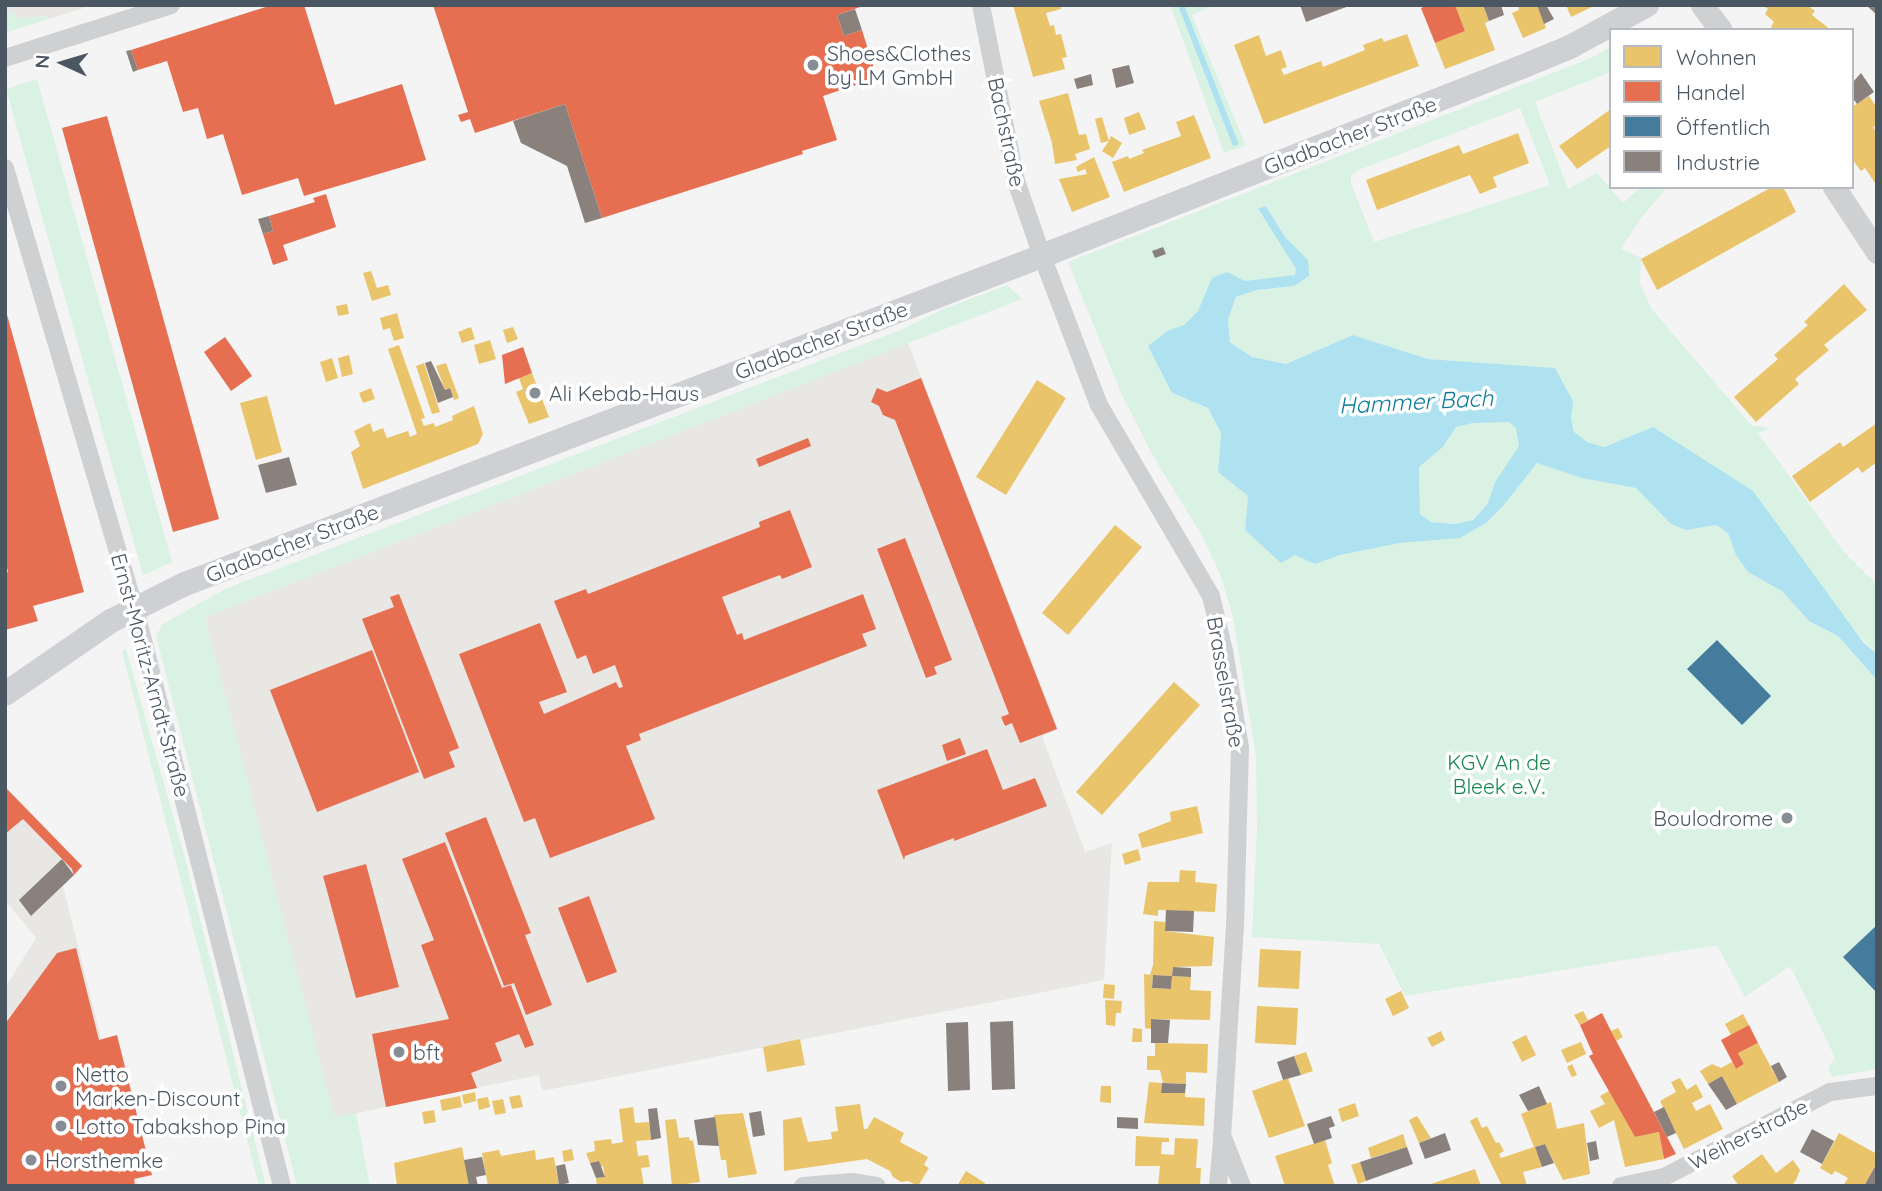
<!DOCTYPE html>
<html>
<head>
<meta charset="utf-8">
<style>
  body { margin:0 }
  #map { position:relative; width:1882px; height:1191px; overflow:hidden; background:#f4f4f4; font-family:Quicksand,sans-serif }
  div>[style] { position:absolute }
  .commercial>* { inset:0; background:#e8e7e3 }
  .green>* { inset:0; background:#d9f2e3 }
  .water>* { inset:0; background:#aee2f0 }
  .homes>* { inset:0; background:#e9c46a }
  .shops>* { inset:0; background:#e76f51 }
  .public>* { inset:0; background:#457b9d }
  .industry>* { inset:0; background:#8a817c }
  .stream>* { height:6px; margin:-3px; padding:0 3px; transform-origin:3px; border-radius:3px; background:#aee2f0 }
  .minor>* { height:18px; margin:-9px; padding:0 9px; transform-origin:9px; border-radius:9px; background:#ced0d2 }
  .tertiary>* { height:23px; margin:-11.5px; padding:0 11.5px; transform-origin:11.5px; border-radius:11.5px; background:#ced0d2 }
  .secondary>* { height:24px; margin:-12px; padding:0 12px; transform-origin:12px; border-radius:12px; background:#ced0d4 }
  .dots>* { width:19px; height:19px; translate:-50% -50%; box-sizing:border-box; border:4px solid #fff; border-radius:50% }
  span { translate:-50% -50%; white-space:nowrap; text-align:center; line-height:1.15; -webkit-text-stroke:7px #fff; paint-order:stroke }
  .poi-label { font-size:21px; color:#4a5661 }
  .left { translate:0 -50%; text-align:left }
  .right { translate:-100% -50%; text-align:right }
  .street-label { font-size:21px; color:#4a5661 }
  .park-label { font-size:21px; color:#17864f }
  .water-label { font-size:23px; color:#0c7c9b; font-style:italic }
  .frame { position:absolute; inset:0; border:7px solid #4a5661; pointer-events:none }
  .legend { position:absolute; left:1609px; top:28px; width:245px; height:161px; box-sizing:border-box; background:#fff; border:2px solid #b7bbc0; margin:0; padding:9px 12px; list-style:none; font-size:21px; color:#4a5661 }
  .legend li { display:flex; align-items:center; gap:14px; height:35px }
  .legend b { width:35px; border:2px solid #b7bbc0 }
  .north { position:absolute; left:28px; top:28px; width:70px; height:70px; -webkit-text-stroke:5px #fff; paint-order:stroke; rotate:274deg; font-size:19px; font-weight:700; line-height:28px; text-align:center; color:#4a5661 }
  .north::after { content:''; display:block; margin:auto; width:24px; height:32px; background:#4a5661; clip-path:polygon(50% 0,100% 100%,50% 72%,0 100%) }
</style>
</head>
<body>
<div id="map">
  <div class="commercial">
    <i style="clip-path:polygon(6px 5px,93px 5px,49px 19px,46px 16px,22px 19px,8px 12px)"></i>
    <i style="clip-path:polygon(908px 343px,1058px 729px,1042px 736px,1085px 852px,1112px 843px,1104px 980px,542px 1091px,539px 1075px,334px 1118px,205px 617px)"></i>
    <i style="clip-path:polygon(5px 786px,83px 866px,63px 886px,138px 1186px,5px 1186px,5px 988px,36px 938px,5px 900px)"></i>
  </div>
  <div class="green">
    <i style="clip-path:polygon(5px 5px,8px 12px,22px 19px,46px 16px,49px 19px,5px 33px)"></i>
    <i style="clip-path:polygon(1170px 5px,1215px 5px,1192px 15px,1246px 146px,1224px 153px)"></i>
    <i style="clip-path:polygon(evenodd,1611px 47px,1611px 72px,1535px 102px,1568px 189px,1597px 173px,1623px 203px,1641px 187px,1667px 187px,1638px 222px,1621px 249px,1641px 258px,1640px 284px,1651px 308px,1751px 425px,1770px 428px,1758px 433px,1844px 552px,1877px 585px,1877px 654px,1653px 427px,1604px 447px,1587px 442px,1574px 433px,1571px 419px,1573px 401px,1555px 368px,1428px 359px,1353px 335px,1286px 364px,1252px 357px,1230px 341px,1228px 319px,1236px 297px,1257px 290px,1294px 286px,1308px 260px,1285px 237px,1266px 206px,1258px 210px,1296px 269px,1295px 276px,1245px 281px,1227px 272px,1212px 278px,1198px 311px,1184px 325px,1169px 330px,1172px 393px,1208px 408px,1221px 433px,1218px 472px,1248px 496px,1245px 530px,1315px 564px,1340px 555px,1400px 543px,1460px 538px,1486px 523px,1503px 506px,1537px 463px,1581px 478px,1636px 488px,1671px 524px,1686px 530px,1716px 525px,1728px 533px,1736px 555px,1748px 572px,1782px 591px,1809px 621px,1838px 636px,1877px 680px,1877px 1069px,1832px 1077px,1828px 1069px,1835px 1057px,1790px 966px,1745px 997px,1717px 945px,1405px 996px,1379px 944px,1252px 937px,1257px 828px,1256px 756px,1232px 613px,1220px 574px,1201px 534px,1152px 454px,1121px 393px,1068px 262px,1591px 58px,1611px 47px,1520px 108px,1550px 185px,1374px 242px,1351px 183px,1351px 176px,1356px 171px,1520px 108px)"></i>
    <i style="clip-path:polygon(37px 79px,172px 562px,143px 575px,6px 89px)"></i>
    <i style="clip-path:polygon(1007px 285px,1022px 299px,205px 617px,334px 1117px,356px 1113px,370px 1186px,297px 1186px,156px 636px,163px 624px,225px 589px,903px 329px,941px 310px)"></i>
    <i style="clip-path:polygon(1509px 422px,1516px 428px,1519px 446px,1495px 482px,1488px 503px,1472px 520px,1455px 524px,1431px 522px,1420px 514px,1419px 467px,1443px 447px,1456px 427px,1473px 423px)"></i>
    <i style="clip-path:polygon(126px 649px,185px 858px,266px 1186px,259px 1186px,122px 651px)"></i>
  </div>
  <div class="water">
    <i style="clip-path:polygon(evenodd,1266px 206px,1285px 237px,1308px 260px,1309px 276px,1294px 286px,1257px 290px,1236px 297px,1228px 319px,1230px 342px,1252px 357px,1286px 364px,1353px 335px,1428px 359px,1555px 368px,1573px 401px,1571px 419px,1574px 432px,1587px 442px,1604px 447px,1653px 427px,1753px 491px,1863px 642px,1877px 654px,1877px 680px,1838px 636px,1809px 621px,1782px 591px,1748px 572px,1736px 555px,1728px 533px,1716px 525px,1686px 530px,1671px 524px,1636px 488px,1581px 478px,1537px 463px,1503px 506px,1486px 523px,1460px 538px,1400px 543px,1340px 555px,1315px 564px,1295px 555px,1281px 563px,1245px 530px,1248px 496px,1218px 472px,1221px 433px,1208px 408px,1172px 393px,1148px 346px,1169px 330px,1184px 325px,1198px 311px,1212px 278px,1227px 272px,1245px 281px,1295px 275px,1296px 269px,1258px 209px,1266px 206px,1509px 422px,1516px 428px,1519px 446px,1495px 482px,1488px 503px,1473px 520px,1455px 524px,1431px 522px,1420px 514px,1419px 467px,1443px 447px,1456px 427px,1473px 423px,1509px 422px)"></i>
  </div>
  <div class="homes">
    <i style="clip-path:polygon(1013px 5px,1060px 5px,1061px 9px,1046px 13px,1050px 26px,1054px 25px,1056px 35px,1061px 34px,1067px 57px,1062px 58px,1065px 69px,1033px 77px)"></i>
    <i style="clip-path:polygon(1455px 5px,1483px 5px,1489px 21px,1485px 23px,1495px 50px,1445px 69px,1435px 43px,1465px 31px)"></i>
    <i style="clip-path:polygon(1518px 5px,1537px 5px,1546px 28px,1523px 38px,1512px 13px,1519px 10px)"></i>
    <i style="clip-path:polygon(1566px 5px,1596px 5px,1571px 17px)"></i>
    <i style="clip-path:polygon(1763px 5px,1807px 5px,1815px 11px,1812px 15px,1831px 30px,1775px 30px,1771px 27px,1774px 22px,1765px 14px,1768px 9px)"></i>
    <i style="clip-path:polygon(1407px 34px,1419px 66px,1264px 124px,1234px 45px,1259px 35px,1266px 56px,1281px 50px,1287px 67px,1281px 69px,1284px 75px,1321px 61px,1323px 67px,1365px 50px,1363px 45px,1382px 38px,1384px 42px)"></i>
    <i style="clip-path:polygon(1068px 93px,1079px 135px,1086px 134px,1090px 149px,1075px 154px,1077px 160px,1055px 164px,1052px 143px,1039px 101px)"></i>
    <i style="clip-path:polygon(1869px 96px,1877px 108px,1877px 125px,1873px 127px,1877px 133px,1877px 186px,1865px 168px,1861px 171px,1852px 159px,1852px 107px)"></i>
    <i style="clip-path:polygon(1611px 109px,1611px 146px,1577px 169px,1559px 146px)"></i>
    <i style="clip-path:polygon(1139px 112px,1146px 129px,1129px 135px,1124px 118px)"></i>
    <i style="clip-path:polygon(1194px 115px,1211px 158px,1124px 192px,1112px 162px,1128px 156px,1129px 159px,1144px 153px,1142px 150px,1181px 136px,1176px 122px)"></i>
    <i style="clip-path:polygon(1102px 117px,1109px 141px,1111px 136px,1122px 143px,1113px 158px,1102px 151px,1109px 141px,1101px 143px,1095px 119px)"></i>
    <i style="clip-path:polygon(1518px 133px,1529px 163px,1493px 177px,1497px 187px,1480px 194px,1470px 175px,1377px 210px,1366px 180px,1459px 145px,1463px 154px)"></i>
    <i style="clip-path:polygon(1094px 157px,1110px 197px,1072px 212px,1059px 179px,1087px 174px,1085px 169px,1078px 172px,1076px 167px)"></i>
    <i style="clip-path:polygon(1772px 187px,1782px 187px,1786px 192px,1796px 212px,1657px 290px,1641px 259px)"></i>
    <i style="clip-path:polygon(371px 271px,377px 288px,388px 285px,391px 295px,372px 301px,363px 273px)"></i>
    <i style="clip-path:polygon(1844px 284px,1867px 310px,1824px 345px,1829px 350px,1795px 379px,1799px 384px,1756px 422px,1734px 397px,1778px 359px,1774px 355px,1808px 325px,1804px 322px)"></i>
    <i style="clip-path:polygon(347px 304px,349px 314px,338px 316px,336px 306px)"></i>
    <i style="clip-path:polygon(397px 313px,404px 338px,394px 341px,390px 328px,383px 330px,380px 318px)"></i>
    <i style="clip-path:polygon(471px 327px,475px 339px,462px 343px,458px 332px)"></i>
    <i style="clip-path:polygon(513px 327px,518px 339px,507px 343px,503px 330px)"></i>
    <i style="clip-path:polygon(490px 340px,496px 359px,479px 364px,474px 345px)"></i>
    <i style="clip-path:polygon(399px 345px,425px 418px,421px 419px,424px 426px,434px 423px,435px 427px,453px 420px,452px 416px,474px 406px,483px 434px,478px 444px,363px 489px,351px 452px,360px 446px,354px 431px,370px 423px,373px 432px,383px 428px,387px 438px,408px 431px,410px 437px,417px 434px,388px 349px)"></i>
    <i style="clip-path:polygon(349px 355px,353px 374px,342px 377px,338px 358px)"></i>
    <i style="clip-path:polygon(332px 358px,338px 378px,326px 382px,320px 362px)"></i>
    <i style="clip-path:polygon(424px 363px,440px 412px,432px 414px,416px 366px)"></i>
    <i style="clip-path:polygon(446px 363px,459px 398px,454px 400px,450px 388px,445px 390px,436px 366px)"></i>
    <i style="clip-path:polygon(532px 373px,549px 417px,529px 424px,516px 392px,523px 389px,519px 378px)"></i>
    <i style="clip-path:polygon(1037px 380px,1066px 398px,1006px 495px,976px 477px)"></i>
    <i style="clip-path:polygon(371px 388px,375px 399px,363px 403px,359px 393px)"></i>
    <i style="clip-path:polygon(267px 396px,282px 452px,256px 460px,240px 403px)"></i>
    <i style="clip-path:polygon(1877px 423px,1877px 462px,1862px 473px,1858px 467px,1810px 502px,1792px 476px,1840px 442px,1843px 447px)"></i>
    <i style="clip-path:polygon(1115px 525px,1142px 547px,1068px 635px,1042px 613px)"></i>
    <i style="clip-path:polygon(1174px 682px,1200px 705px,1102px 815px,1076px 792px)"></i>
    <i style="clip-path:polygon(1197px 806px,1203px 833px,1142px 848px,1138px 834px,1171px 821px,1170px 812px)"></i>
    <i style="clip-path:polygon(1138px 849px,1141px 860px,1125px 865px,1122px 854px)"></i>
    <i style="clip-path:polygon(1180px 870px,1196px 871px,1195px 882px,1217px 884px,1215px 912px,1158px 910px,1158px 916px,1143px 914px,1148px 882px,1179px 882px)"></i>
    <i style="clip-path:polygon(1154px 921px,1165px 922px,1165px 931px,1214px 937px,1212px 966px,1173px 967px,1172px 976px,1153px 975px,1152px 988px,1171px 989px,1172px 976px,1191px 977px,1190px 990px,1211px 991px,1210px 1020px,1151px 1019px,1151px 1029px,1145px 1028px,1144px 974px,1150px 975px,1153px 965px)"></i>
    <i style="clip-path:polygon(1260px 949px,1301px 951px,1299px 989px,1258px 987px)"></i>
    <i style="clip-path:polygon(1104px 984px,1115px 985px,1114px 999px,1103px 998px)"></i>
    <i style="clip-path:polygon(1401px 991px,1409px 1008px,1393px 1016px,1385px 999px)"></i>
    <i style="clip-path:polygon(1105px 1000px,1122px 1001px,1121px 1013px,1116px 1013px,1115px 1026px,1106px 1025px)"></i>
    <i style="clip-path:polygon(1257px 1006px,1298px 1008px,1296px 1045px,1255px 1043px)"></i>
    <i style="clip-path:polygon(1583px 1011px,1588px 1020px,1580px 1025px,1574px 1015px)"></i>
    <i style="clip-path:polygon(1743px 1014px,1749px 1025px,1731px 1035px,1725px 1024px)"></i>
    <i style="clip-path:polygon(1133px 1028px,1142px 1029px,1142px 1042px,1132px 1042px)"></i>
    <i style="clip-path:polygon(1618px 1028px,1623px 1037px,1616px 1041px,1611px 1031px)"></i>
    <i style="clip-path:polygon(1441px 1031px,1445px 1040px,1432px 1047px,1427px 1038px)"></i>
    <i style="clip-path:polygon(1526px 1035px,1536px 1055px,1522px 1062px,1512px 1042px)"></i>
    <i style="clip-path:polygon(800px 1039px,805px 1065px,767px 1072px,763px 1047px)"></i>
    <i style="clip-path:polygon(1581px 1042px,1586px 1054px,1567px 1063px,1561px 1050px)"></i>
    <i style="clip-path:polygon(1155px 1043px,1208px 1044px,1207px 1073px,1186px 1072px,1186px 1084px,1163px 1083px,1160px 1070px,1147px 1070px,1147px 1056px,1155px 1056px)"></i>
    <i style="clip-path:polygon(1758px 1043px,1779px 1082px,1737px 1104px,1722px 1076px,1708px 1084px,1700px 1071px,1712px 1064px,1721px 1068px,1732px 1062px,1736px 1069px,1744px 1064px,1738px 1053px)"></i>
    <i style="clip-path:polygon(1306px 1052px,1313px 1071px,1301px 1075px,1294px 1056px)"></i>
    <i style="clip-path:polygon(1572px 1064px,1577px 1075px,1572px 1077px,1567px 1067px)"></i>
    <i style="clip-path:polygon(1288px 1078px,1305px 1126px,1269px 1138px,1252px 1091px)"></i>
    <i style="clip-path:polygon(1680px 1078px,1687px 1090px,1696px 1084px,1703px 1097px,1692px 1103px,1696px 1111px,1710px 1104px,1723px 1129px,1684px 1149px,1660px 1101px,1676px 1092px,1671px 1082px)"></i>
    <i style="clip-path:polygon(1149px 1082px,1162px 1083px,1161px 1093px,1185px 1093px,1185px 1097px,1205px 1098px,1204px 1126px,1144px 1123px)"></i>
    <i style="clip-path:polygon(1101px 1086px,1111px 1086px,1111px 1103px,1100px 1102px)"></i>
    <i style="clip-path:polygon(1609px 1091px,1635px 1137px,1659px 1132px,1664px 1159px,1625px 1167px,1614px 1120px,1599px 1128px,1590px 1111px,1605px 1104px,1600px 1096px)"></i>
    <i style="clip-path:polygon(475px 1092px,476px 1101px,464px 1104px,462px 1095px)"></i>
    <i style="clip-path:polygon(520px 1095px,523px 1107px,512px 1109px,509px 1097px)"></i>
    <i style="clip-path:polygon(460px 1096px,462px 1107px,442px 1111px,440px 1100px)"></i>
    <i style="clip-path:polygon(488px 1097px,490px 1107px,479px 1110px,477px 1099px)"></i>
    <i style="clip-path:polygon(503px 1099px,506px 1113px,495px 1115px,492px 1101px)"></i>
    <i style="clip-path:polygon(1551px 1102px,1557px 1129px,1584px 1123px,1590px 1174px,1563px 1180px,1545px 1144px,1535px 1147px,1542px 1167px,1523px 1172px,1527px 1186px,1502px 1186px,1470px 1121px,1477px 1117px,1482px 1128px,1487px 1126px,1496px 1143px,1499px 1142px,1504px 1151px,1499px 1154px,1501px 1158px,1534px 1147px,1521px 1114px)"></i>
    <i style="clip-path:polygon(1355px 1103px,1359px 1116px,1342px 1122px,1338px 1109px)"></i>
    <i style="clip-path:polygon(860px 1104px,864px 1129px,867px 1129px,874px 1117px,904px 1133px,900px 1142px,928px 1157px,924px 1165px,929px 1168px,918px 1186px,908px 1181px,901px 1182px,893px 1177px,890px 1171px,867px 1159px,784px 1171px,783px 1120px,801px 1117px,808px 1142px,832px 1139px,831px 1132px,838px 1131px,835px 1107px)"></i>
    <i style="clip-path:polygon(633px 1107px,635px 1123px,649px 1122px,651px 1140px,636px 1141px,638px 1156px,648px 1155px,650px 1167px,641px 1168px,644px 1186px,597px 1186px,596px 1178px,605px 1177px,603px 1166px,600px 1167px,599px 1161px,590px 1163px,586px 1153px,595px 1151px,594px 1141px,611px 1139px,612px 1144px,623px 1142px,619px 1109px)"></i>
    <i style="clip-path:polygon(434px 1110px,436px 1122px,424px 1124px,422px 1112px)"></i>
    <i style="clip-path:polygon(743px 1113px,757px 1174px,728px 1178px,726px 1160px,721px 1160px,714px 1115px)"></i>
    <i style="clip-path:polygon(1417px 1116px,1431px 1138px,1419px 1143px,1409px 1120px)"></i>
    <i style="clip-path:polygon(676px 1119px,679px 1138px,689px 1137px,690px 1141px,693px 1140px,700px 1182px,672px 1186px,665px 1120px)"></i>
    <i style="clip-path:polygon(1839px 1133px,1877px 1154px,1877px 1163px,1864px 1186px,1843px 1186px,1848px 1178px,1835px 1171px,1832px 1175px,1820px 1168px)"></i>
    <i style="clip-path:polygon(1403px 1134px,1407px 1147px,1371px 1158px,1368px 1148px)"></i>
    <i style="clip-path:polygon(1136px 1136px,1169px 1138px,1169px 1142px,1162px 1142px,1161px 1154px,1174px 1155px,1175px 1138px,1198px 1139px,1196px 1168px,1201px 1168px,1200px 1186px,1158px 1186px,1160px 1166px,1135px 1166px)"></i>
    <i style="clip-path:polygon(1325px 1140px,1332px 1163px,1328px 1165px,1335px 1186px,1285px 1186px,1275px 1156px)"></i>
    <i style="clip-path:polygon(462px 1147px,469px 1186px,397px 1186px,394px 1163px)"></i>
    <i style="clip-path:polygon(572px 1149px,574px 1160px,564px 1162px,562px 1151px)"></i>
    <i style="clip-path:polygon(499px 1150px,501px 1156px,535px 1150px,536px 1160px,554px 1157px,559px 1186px,488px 1186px,482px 1153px)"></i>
    <i style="clip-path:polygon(1762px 1154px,1776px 1173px,1793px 1160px,1800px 1170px,1796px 1180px,1791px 1186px,1739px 1186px,1732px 1176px)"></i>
    <i style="clip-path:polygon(1360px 1162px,1366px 1181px,1358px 1184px,1351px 1165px)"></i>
    <i style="clip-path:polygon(1475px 1169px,1481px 1186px,1428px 1186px,1428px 1185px)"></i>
    <i style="clip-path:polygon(966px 1171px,985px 1183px,983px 1186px,957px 1186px)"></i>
  </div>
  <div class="shops">
    <i style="clip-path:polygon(272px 5px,304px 5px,335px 105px,402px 84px,426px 160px,304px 196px,298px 178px,242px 195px,223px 134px,207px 139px,198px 108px,183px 112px,167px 61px,138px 70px,131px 50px)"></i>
    <i style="clip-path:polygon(433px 5px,866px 5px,837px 15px,844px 36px,862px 30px,877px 78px,823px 96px,837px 140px,802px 151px,803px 154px,602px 218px,565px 104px,475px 133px,470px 119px,461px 122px,458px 115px,468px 112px)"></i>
    <i style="clip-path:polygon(1428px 5px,1455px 5px,1465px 31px,1435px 43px,1421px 8px)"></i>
    <i style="clip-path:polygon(107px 116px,219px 519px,173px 532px,62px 128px)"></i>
    <i style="clip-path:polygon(326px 194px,336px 227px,283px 245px,288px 260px,273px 265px,263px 234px,273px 231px,269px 216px,315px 202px,313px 198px)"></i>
    <i style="clip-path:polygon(6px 311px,84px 592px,33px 606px,38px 621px,5px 630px,5px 573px,8px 572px,5px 560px)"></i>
    <i style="clip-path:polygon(225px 337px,252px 376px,231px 391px,204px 352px)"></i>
    <i style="clip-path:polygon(523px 347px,532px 373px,505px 384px,502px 355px)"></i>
    <i style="clip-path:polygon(921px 378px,1057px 729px,1020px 743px,1012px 723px,1005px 726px,1001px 717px,1009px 714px,895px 420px,883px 415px,879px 406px,871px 402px,877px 388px,887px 392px)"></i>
    <i style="clip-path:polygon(808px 438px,811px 446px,759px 467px,756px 459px)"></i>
    <i style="clip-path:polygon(790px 510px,812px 567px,782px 579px,780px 575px,722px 597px,737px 635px,742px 633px,744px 640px,863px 594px,876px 629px,862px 634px,867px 646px,639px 734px,641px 740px,626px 746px,655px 819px,550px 858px,535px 818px,524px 822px,459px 654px,540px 623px,567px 692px,539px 702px,544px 714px,616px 682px,619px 688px,623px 687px,615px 665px,593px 674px,586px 655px,577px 659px,554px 601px,586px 589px,588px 594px,760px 527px,759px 522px)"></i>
    <i style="clip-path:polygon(905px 538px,952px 660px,934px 667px,937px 674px,926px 678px,877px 549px)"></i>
    <i style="clip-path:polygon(399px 594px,459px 748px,449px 752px,455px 767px,424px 779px,362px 619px,394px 607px,390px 597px)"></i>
    <i style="clip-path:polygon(372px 650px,419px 772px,317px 812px,270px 690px)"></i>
    <i style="clip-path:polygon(960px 738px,966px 754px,947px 761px,942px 745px)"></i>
    <i style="clip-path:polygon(987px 749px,1003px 790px,1035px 778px,1047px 806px,954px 841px,954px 838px,905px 856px,904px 860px,877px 790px)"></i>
    <i style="clip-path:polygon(5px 787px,82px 866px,74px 875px,72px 869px,23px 819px,5px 834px)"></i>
    <i style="clip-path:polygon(486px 817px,531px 933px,525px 935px,552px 1005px,526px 1015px,514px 983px,504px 986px,445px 833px)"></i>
    <i style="clip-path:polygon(445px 842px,502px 988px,511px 985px,534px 1045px,525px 1048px,519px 1034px,495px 1043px,502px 1061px,471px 1073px,477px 1088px,386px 1107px,372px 1034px,449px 1019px,421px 945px,434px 940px,402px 859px)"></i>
    <i style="clip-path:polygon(366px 864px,399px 987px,356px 998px,323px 876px)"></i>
    <i style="clip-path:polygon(589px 896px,617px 972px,587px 983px,558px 908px)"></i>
    <i style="clip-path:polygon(76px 948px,99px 1040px,117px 1035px,152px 1175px,134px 1179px,135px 1186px,5px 1186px,5px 1024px,57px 953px)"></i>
    <i style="clip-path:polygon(1602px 1013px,1611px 1031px,1676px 1154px,1664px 1159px,1659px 1132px,1635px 1137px,1589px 1056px,1593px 1054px,1580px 1025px)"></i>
    <i style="clip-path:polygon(1749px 1025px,1758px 1043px,1738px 1053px,1744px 1064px,1736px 1069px,1721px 1040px)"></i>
  </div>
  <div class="public">
    <i style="clip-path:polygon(1717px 640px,1771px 696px,1742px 725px,1687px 669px)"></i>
    <i style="clip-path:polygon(1877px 925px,1877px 993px,1843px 957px)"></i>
  </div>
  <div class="industry">
    <i style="clip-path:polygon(1300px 5px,1349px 5px,1349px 6px,1306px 22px)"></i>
    <i style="clip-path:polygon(1483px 5px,1501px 5px,1504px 15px,1489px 21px)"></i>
    <i style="clip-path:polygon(1537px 5px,1546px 5px,1554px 19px,1544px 24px)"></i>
    <i style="clip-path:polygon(1866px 5px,1877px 5px,1877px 15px)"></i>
    <i style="clip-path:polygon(855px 9px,862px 30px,844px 36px,837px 15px)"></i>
    <i style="clip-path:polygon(131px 50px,138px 70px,133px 72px,126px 51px)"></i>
    <i style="clip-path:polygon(1129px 65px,1134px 83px,1116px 88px,1112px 69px)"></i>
    <i style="clip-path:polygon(1861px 73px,1874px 92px,1857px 104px,1852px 97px,1852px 83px)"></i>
    <i style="clip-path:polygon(1091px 74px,1093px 85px,1077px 89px,1074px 79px)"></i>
    <i style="clip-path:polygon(565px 104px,602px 218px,585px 223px,567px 166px,521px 143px,513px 121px)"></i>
    <i style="clip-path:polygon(269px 216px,273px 231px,263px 234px,258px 219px)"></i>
    <i style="clip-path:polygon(1163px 247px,1166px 254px,1155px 258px,1152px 251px)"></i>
    <i style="clip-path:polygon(431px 361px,445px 390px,450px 388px,453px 397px,438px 403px,425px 363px)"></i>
    <i style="clip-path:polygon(289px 457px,297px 485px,266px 493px,258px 465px)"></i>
    <i style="clip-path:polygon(62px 859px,74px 875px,31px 916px,19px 900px)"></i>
    <i style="clip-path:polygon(1166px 910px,1194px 911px,1193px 932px,1165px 931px)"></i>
    <i style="clip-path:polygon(1173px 967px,1191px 968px,1191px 977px,1172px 976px)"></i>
    <i style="clip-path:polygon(1153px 975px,1172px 976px,1171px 989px,1152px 988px)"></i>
    <i style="clip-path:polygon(1151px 1019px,1170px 1020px,1168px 1043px,1151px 1043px)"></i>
    <i style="clip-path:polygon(1013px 1021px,1015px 1089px,992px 1090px,990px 1022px)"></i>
    <i style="clip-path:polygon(968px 1022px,970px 1090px,948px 1091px,946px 1023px)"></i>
    <i style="clip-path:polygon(1294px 1056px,1301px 1075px,1283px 1080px,1277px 1062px)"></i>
    <i style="clip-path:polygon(1779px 1062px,1787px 1077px,1779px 1082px,1771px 1066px)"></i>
    <i style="clip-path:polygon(1722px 1076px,1737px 1104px,1726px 1110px,1708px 1084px)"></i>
    <i style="clip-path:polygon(1162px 1083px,1186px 1084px,1185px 1093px,1161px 1093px)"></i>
    <i style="clip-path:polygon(1539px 1086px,1547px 1104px,1528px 1111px,1519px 1095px)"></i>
    <i style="clip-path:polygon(1664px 1107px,1676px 1133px,1667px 1137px,1654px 1112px)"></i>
    <i style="clip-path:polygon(657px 1108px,661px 1138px,651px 1140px,648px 1109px)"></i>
    <i style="clip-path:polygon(761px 1111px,765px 1135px,753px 1137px,749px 1113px)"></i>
    <i style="clip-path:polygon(1331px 1116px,1335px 1126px,1329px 1128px,1332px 1138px,1314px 1144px,1307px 1124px)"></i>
    <i style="clip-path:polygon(715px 1117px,719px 1146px,698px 1145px,694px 1120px)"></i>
    <i style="clip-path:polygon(1117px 1117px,1138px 1118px,1138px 1129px,1117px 1128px)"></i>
    <i style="clip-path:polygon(1812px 1129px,1834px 1141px,1822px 1164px,1800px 1152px)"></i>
    <i style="clip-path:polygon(1445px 1133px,1451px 1150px,1425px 1159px,1419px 1143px)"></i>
    <i style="clip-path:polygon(1596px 1141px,1599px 1159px,1590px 1161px,1587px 1143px)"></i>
    <i style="clip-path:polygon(1545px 1144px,1554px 1163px,1542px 1167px,1535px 1147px)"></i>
    <i style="clip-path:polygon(1407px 1147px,1413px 1164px,1366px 1181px,1360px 1162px)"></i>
    <i style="clip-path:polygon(482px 1157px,486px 1175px,476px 1177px,478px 1186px,469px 1186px,464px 1160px)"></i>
    <i style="clip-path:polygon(599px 1161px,605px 1177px,596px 1178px,590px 1163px)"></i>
    <i style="clip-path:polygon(1877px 1163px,1877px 1186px,1864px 1186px)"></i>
    <i style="clip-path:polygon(565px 1164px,569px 1183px,559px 1185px,556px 1166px)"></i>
  </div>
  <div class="stream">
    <i style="left:1181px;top:5px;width:148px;rotate:68.6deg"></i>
  </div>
  <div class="minor">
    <i style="left:981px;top:5px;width:179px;rotate:78.8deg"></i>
    <i style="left:1016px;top:181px;width:79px;rotate:70.9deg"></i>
    <i style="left:1042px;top:256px;width:160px;rotate:69.1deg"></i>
    <i style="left:1099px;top:405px;width:221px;rotate:59.6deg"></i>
    <i style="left:1211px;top:596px;width:57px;rotate:76.7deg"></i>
    <i style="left:1224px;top:651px;width:98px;rotate:80.6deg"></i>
    <i style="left:1240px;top:748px;width:177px;rotate:91.6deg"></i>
    <i style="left:1235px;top:925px;width:210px;rotate:93.5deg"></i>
    <i style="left:1222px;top:1135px;width:55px;rotate:68.6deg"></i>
    <i style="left:5px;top:58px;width:174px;rotate:-17.7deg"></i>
    <i style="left:5px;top:168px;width:460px;rotate:73.6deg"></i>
    <i style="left:135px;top:609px;width:595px;rotate:75.71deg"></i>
    <i style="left:803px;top:1186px;width:49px;rotate:-4.7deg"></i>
    <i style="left:852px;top:1182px;width:25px;rotate:9deg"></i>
    <i style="left:1218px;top:1186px;width:46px;rotate:-85deg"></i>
    <i style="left:1621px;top:1186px;width:44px;rotate:-11.8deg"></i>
    <i style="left:1664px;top:1177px;width:186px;rotate:-27.1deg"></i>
    <i style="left:1830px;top:1092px;width:47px;rotate:-7.3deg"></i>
  </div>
  <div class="tertiary">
    <i style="left:1702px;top:5px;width:31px;rotate:53deg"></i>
    <i style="left:1834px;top:187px;width:78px;rotate:56.5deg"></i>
  </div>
  <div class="secondary">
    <i style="left:5px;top:694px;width:129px;rotate:-34.6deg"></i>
    <i style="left:111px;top:621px;width:83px;rotate:-26.6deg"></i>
    <i style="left:185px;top:584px;width:918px;rotate:-20.94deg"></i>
    <i style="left:1042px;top:256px;width:513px;rotate:-21.51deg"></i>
    <i style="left:1519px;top:68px;width:55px;rotate:-22.4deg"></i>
    <i style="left:1570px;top:47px;width:88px;rotate:-28.6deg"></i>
  </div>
  <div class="dots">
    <i style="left:813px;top:65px;background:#868d94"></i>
    <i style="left:535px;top:393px;background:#868d94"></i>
    <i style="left:1787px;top:818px;background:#868d94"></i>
    <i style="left:399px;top:1052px;background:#868d94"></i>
    <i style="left:61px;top:1086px;background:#868d94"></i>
    <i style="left:61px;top:1126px;background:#868d94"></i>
    <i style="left:31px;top:1160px;background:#868d94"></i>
  </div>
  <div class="poi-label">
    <span class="left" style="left:827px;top:65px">Shoes&amp;Clothes<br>by LM GmbH</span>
    <span class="left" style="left:549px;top:393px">Ali Kebab-Haus</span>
    <span class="right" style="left:1773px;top:818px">Boulodrome</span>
    <span class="left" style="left:413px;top:1052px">bft</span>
    <span class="left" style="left:75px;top:1086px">Netto<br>Marken-Discount</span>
    <span class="left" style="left:75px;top:1126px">Lotto Tabakshop Pina</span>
    <span class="left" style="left:45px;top:1160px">Horsthemke</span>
  </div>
  <div class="street-label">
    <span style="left:1007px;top:132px;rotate:78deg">Bachstraße</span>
    <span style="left:1350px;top:135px;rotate:-21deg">Gladbacher Straße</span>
    <span style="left:821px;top:340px;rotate:-21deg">Gladbacher Straße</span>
    <span style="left:292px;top:543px;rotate:-21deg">Gladbacher Straße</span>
    <span style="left:151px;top:675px;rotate:75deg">Ernst-Moritz-Arndt-Straße</span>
    <span style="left:1226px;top:682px;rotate:80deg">Brasselstraße</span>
    <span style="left:1748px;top:1134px;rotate:-27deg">Weiherstraße</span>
  </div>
  <div class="park-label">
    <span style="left:1499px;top:774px">KGV An de<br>Bleek e.V.</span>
  </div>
  <div class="water-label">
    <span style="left:1416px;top:402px;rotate:-3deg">Hammer Bach</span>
  </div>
  <div class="frame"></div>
  <ul class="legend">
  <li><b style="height:19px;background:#e9c46a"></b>Wohnen</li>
  <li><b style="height:19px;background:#e76f51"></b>Handel</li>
  <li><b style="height:19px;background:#457b9d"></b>Öffentlich</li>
  <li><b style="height:19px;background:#8a817c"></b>Industrie</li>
  </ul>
  <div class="north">N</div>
</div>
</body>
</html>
